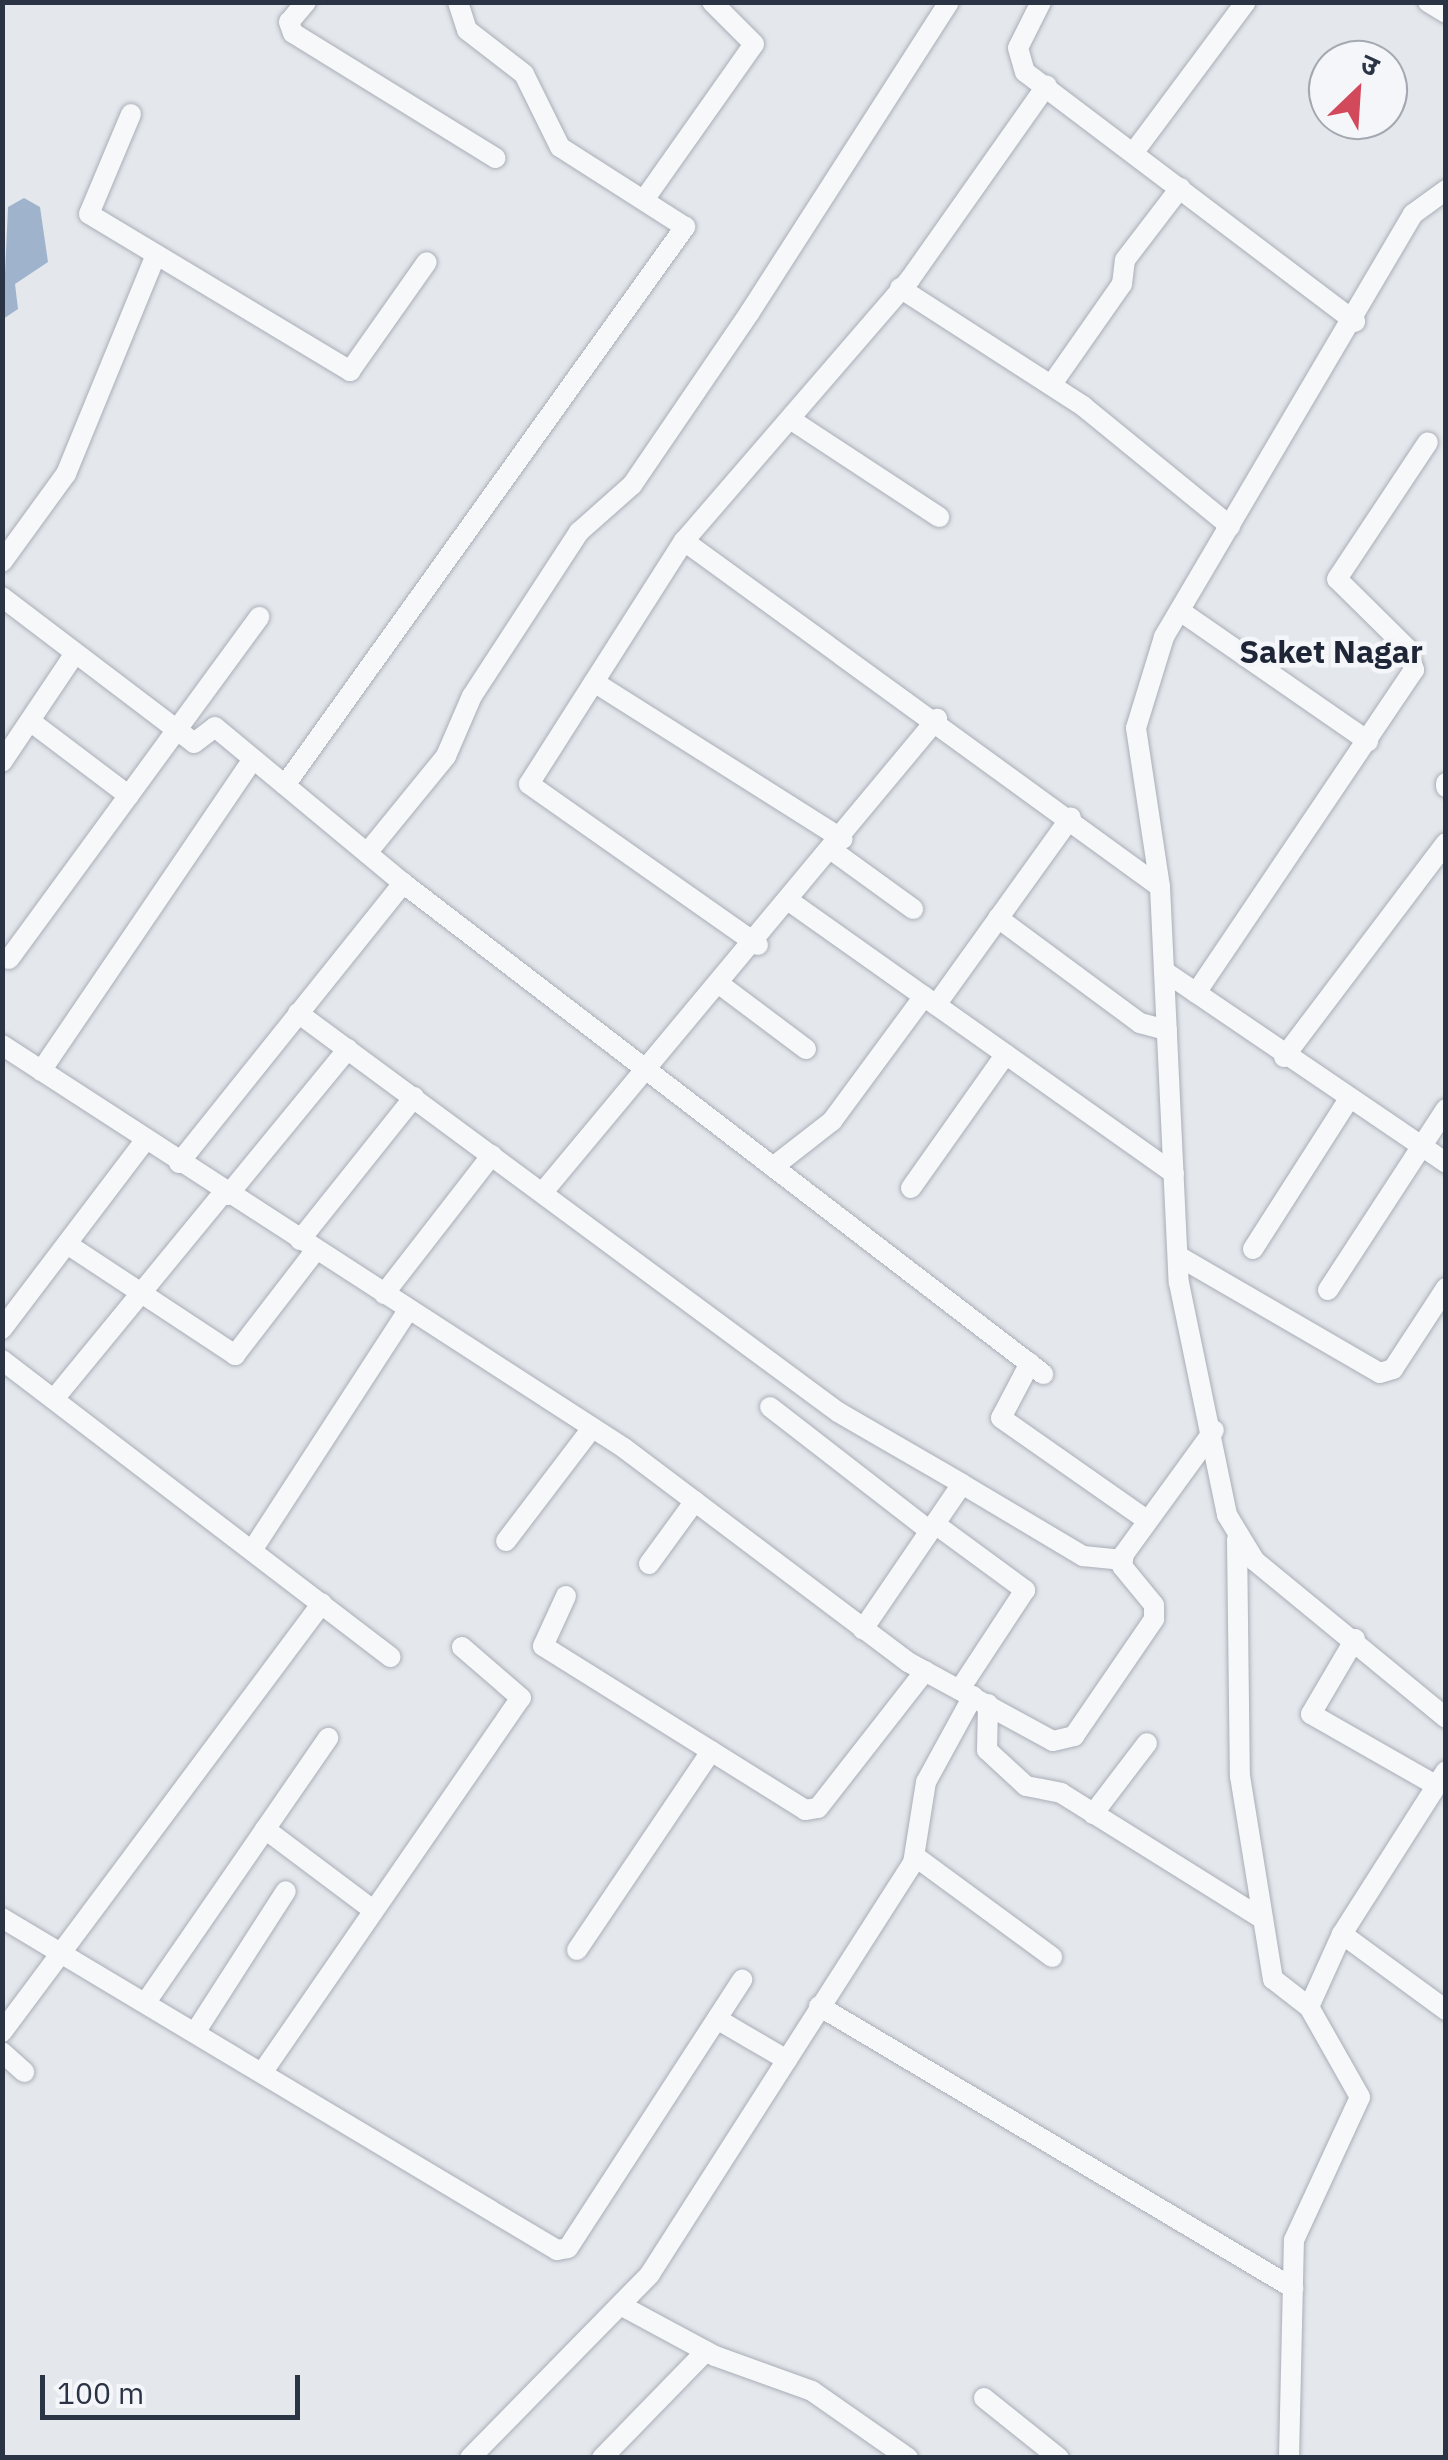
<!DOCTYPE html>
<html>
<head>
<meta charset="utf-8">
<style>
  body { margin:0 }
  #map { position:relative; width:1448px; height:2460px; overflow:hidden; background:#e4e7ec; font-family:"IBM Plex Sans","Noto Sans Devanagari",sans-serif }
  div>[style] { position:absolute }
  .water>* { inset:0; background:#9fb4cc }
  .roads { filter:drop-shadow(0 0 2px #a9aeb7) drop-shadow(0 0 2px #a9aeb7) }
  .minor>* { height:20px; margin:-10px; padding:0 10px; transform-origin:10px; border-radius:10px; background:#f7f8fa }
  span { translate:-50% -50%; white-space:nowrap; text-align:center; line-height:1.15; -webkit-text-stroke:9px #f4f6f9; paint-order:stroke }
  .neighbourhood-label { font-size:32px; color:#1d2536; font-weight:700 }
  .frame { position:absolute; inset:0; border:5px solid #2b3445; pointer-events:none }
  .north { position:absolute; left:1308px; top:40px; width:100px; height:100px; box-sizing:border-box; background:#f4f6f9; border:2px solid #a4a8b1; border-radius:50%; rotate:25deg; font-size:28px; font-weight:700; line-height:40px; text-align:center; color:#2b3445 }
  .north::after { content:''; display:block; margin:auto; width:35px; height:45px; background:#d1495b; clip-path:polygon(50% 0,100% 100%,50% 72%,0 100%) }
  .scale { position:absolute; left:40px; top:2375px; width:260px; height:45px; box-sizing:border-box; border:5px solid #2b3445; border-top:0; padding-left:12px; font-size:30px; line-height:35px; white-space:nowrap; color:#2b3445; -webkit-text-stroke:8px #f4f6f9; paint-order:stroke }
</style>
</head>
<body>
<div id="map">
  <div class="water">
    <i style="clip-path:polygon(24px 198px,40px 207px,48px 262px,15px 284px,18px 309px,3px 319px,8px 207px)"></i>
  </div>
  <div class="roads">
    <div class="minor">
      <i style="left:306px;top:2px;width:26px;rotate:130deg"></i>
      <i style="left:289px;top:22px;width:12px;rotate:70deg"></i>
      <i style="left:293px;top:33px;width:238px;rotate:31.7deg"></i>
      <i style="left:1041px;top:2px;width:51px;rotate:116.6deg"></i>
      <i style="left:1018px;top:48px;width:25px;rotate:74deg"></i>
      <i style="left:1025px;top:72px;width:414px;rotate:37.1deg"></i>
      <i style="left:1428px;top:2px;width:21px;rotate:31deg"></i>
      <i style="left:131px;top:114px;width:108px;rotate:112.8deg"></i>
      <i style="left:89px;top:214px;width:305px;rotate:31deg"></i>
      <i style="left:350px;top:371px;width:133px;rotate:-54.8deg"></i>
      <i style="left:1134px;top:152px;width:187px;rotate:-53.3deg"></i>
      <i style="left:1446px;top:190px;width:41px;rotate:144deg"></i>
      <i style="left:1413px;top:214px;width:491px;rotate:120.5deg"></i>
      <i style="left:1164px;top:637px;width:95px;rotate:107.1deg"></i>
      <i style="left:1136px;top:728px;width:161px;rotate:81.4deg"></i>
      <i style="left:1160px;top:887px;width:396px;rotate:87.3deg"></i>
      <i style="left:1179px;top:1283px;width:237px;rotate:78.3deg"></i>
      <i style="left:1227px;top:1515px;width:54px;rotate:58.7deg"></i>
      <i style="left:1255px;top:1561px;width:247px;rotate:39.4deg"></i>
      <i style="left:646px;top:197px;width:187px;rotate:-54.8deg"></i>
      <i style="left:754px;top:44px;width:59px;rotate:-135deg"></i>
      <i style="left:900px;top:288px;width:218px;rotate:32.8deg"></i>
      <i style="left:1083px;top:406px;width:190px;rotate:39.2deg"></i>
      <i style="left:1052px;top:384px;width:122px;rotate:-55deg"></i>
      <i style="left:1122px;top:284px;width:24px;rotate:-83deg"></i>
      <i style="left:1125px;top:260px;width:91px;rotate:-52.6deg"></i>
      <i style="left:793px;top:421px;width:175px;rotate:33.3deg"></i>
      <i style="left:684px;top:541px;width:588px;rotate:36.01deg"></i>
      <i style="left:2px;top:562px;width:109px;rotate:-54deg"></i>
      <i style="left:66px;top:474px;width:237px;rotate:-67.7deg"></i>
      <i style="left:2px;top:597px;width:241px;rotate:37.2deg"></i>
      <i style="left:194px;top:743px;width:26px;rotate:-37deg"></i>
      <i style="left:215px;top:727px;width:244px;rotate:39.7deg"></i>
      <i style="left:403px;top:883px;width:807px;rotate:37.49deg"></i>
      <i style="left:1180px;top:611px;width:229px;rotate:34.7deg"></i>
      <i style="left:594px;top:682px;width:294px;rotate:32.3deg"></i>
      <i style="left:30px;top:721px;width:124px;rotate:37.1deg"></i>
      <i style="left:2px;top:762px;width:129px;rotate:-56.1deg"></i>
      <i style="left:1446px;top:783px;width:4px;rotate:90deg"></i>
      <i style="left:285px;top:785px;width:687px;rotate:-54.37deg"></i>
      <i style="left:685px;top:227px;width:148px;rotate:-147.4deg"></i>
      <i style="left:560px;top:147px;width:81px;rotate:-116.3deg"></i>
      <i style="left:524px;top:74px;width:72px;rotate:-142.3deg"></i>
      <i style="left:467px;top:30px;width:29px;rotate:-108deg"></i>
      <i style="left:833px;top:851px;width:99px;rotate:35.9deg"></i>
      <i style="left:367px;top:853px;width:125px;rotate:-50.8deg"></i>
      <i style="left:446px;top:756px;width:65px;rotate:-66.6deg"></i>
      <i style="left:472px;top:696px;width:196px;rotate:-56.9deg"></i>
      <i style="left:579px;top:532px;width:71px;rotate:-41.6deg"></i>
      <i style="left:632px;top:485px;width:209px;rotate:-55.7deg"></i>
      <i style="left:750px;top:312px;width:368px;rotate:-57.3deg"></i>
      <i style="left:792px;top:903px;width:468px;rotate:35.3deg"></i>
      <i style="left:998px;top:918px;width:177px;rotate:36.5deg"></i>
      <i style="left:1140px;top:1023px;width:28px;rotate:15deg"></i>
      <i style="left:758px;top:945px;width:280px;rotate:-144.9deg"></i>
      <i style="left:529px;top:784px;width:288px;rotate:-57.5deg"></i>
      <i style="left:684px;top:541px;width:346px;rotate:-49.2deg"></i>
      <i style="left:910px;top:279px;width:237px;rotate:-54.8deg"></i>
      <i style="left:9px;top:959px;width:424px;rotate:-53.8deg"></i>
      <i style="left:1164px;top:971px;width:341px;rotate:34.2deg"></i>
      <i style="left:722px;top:986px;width:105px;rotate:36.9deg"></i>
      <i style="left:1196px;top:993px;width:390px;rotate:-56deg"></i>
      <i style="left:1414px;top:670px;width:23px;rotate:-108deg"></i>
      <i style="left:1407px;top:648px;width:98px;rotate:-135.4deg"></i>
      <i style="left:1337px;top:579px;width:164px;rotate:-56.4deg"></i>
      <i style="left:936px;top:1005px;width:231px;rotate:-54.3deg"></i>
      <i style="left:298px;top:1013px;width:671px;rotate:36.46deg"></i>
      <i style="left:838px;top:1412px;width:143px;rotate:30.1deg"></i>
      <i style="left:962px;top:1484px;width:176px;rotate:124.3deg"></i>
      <i style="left:2px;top:1045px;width:741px;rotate:32.94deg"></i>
      <i style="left:624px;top:1448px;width:356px;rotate:37deg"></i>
      <i style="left:908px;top:1662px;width:165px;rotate:28.6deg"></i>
      <i style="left:1053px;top:1741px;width:22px;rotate:-13deg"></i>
      <i style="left:1074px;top:1736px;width:142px;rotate:-55.6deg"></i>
      <i style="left:1154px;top:1619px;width:14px;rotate:-90deg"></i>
      <i style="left:1154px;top:1605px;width:50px;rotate:-129.4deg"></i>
      <i style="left:1122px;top:1566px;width:12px;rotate:-81deg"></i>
      <i style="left:1124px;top:1554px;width:153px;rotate:-54deg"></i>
      <i style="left:1284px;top:1057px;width:268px;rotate:-52.9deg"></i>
      <i style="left:41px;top:1071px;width:377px;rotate:-55.8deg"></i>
      <i style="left:179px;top:1163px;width:359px;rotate:-51.3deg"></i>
      <i style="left:773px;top:1167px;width:75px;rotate:-37.9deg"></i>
      <i style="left:832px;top:1121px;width:155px;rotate:-53.6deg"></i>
      <i style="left:911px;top:1188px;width:164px;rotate:-54.7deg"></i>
      <i style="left:543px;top:1192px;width:616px;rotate:-50.21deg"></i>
      <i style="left:228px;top:1195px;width:189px;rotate:-50.6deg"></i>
      <i style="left:300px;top:1240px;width:183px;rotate:-51.4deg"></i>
      <i style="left:70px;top:1246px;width:198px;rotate:33.4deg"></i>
      <i style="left:235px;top:1355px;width:133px;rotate:-52.4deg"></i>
      <i style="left:1253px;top:1249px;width:174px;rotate:-57.4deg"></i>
      <i style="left:1178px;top:1256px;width:233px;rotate:30.1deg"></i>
      <i style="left:1380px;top:1373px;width:14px;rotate:-17deg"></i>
      <i style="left:1393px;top:1369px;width:97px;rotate:-56.8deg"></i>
      <i style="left:1328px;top:1290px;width:216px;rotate:-56.9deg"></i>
      <i style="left:384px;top:1294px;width:176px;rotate:-52.2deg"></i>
      <i style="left:2px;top:1329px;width:235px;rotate:-52.8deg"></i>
      <i style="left:2px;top:1360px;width:489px;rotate:37.4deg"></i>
      <i style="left:1030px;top:1363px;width:62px;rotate:117.8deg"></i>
      <i style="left:1001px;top:1418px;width:179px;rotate:35deg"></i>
      <i style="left:54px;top:1399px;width:268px;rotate:-50.6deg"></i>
      <i style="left:770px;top:1407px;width:202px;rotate:37.8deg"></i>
      <i style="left:962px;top:1484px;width:141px;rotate:30.8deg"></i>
      <i style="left:1083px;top:1556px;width:40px;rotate:5.7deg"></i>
      <i style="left:935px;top:1524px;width:112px;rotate:36.3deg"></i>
      <i style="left:1025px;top:1590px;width:118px;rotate:123.3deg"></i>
      <i style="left:1237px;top:1539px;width:237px;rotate:89.3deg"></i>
      <i style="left:1240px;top:1776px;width:206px;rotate:80.8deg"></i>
      <i style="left:1273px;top:1979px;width:46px;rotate:37.9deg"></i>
      <i style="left:506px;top:1541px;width:142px;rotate:-52.7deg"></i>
      <i style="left:253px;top:1549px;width:285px;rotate:-57deg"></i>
      <i style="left:649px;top:1564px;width:78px;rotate:-53.9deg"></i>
      <i style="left:566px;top:1596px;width:55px;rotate:114.7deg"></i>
      <i style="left:543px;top:1646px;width:309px;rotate:32deg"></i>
      <i style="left:805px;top:1810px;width:13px;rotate:-9deg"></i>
      <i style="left:818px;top:1808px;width:174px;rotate:-52deg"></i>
      <i style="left:1355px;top:1639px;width:87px;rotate:120.4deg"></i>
      <i style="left:1311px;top:1714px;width:145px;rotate:29.7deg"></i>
      <i style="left:988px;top:1704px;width:46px;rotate:91.2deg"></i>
      <i style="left:987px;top:1750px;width:53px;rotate:42.7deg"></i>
      <i style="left:1026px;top:1786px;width:36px;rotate:11deg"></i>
      <i style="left:1061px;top:1793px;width:238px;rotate:32deg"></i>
      <i style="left:1093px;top:1814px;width:89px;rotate:-52.7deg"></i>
      <i style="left:265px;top:1829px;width:135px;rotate:36.9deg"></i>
      <i style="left:916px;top:1857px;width:169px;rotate:36.3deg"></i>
      <i style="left:2px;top:1918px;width:647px;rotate:30.89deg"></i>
      <i style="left:557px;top:2250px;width:11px;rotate:-10deg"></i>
      <i style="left:568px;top:2248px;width:320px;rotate:-57deg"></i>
      <i style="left:1342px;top:1934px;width:129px;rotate:36.2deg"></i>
      <i style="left:577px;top:1950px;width:240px;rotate:-56deg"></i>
      <i style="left:146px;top:2002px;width:321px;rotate:-55.4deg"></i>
      <i style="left:819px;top:2006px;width:552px;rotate:30.75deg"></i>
      <i style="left:717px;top:2019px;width:81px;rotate:30.4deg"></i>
      <i style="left:196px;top:2031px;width:166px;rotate:-57.3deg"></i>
      <i style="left:2px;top:2032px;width:535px;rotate:-53.28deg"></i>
      <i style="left:2px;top:2052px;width:30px;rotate:42deg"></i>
      <i style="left:264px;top:2070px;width:452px;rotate:-55.4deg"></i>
      <i style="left:521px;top:1698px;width:78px;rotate:-139.2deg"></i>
      <i style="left:624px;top:2307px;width:103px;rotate:28.3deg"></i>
      <i style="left:715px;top:2356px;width:103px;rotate:19.8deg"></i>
      <i style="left:812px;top:2391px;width:117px;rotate:34.9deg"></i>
      <i style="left:984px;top:2398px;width:96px;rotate:38.7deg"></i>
      <i style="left:470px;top:2458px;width:257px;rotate:-45.6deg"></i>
      <i style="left:650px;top:2274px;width:488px;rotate:-57.4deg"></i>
      <i style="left:913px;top:1863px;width:82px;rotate:-80.9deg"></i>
      <i style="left:926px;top:1782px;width:98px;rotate:-61.3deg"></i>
      <i style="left:602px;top:2458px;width:149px;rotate:-45.8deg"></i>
      <i style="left:1289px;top:2458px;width:218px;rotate:-88.7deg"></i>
      <i style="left:1294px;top:2240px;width:157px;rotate:-65.2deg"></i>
      <i style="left:1360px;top:2097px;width:103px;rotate:-119.5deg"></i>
      <i style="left:1309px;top:2007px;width:80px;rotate:-65.7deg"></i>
      <i style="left:1342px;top:1934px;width:193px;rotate:-57.5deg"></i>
    </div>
  </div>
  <div class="neighbourhood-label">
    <span style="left:1331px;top:651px">Saket Nagar</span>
  </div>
  <div class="frame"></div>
  <div class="north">उ</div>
  <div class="scale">100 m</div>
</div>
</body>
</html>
